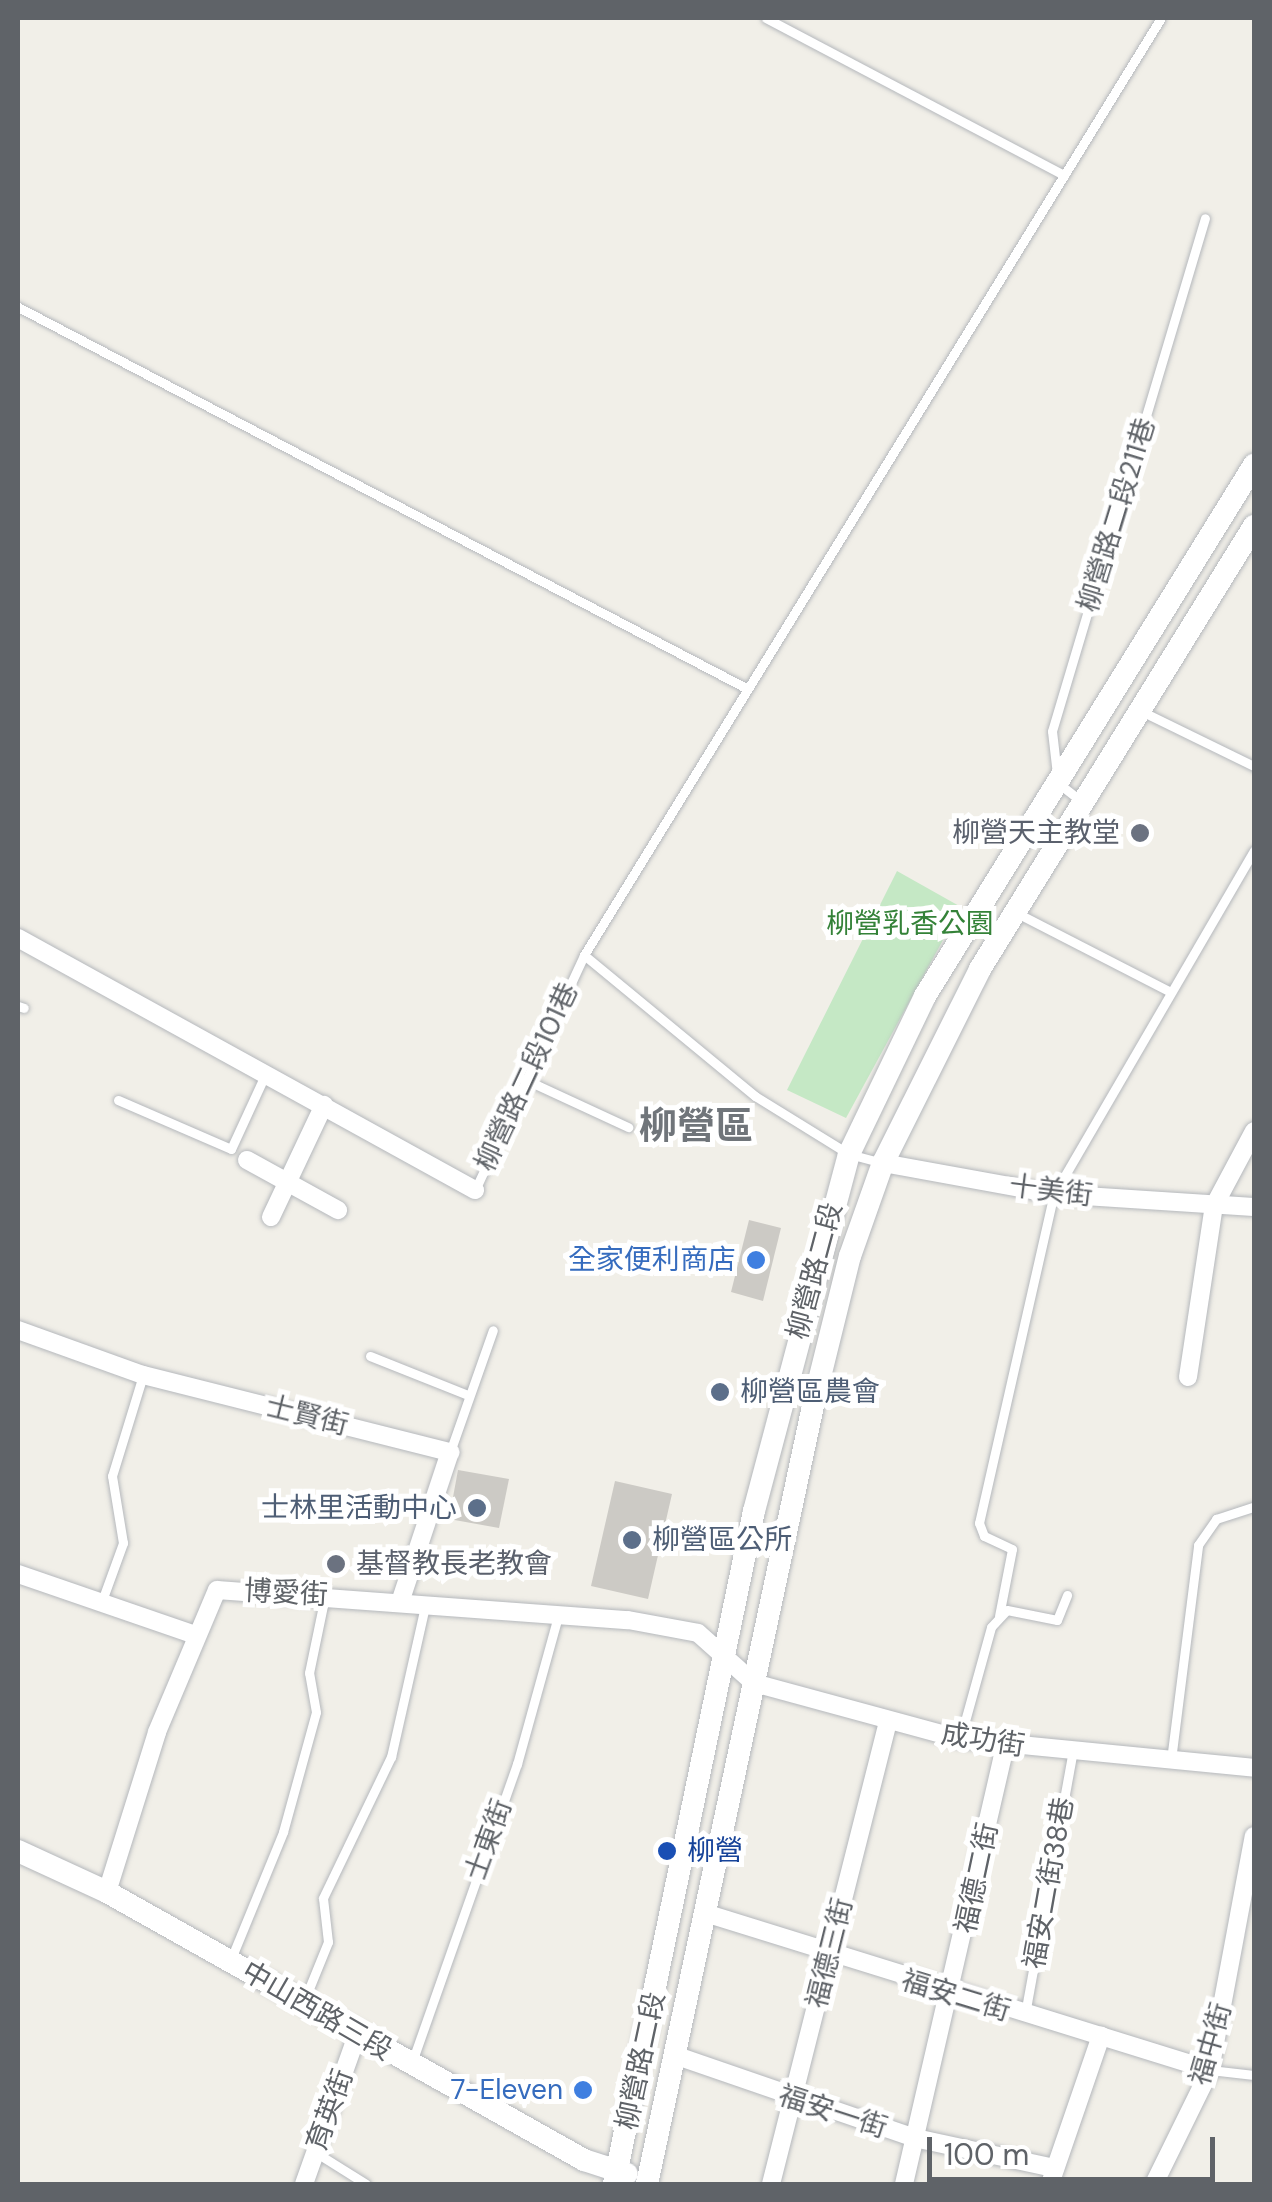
<!DOCTYPE html>
<html>
<head>
<meta charset="utf-8">
<style>
  body { margin:0 }
  #map { position:relative; width:1272px; height:2202px; overflow:hidden; background:#f1efe8; font-family:"DM Sans","Noto Sans TC",sans-serif }
  div>[style] { position:absolute }
  .green>* { inset:0; background:#c5e8c5 }
  .building>* { inset:0; background:#cccac5 }
  .roads { filter:drop-shadow(0 0 2px #b5b8bc) drop-shadow(0 0 2px #b5b8bc) }
  .lane>* { height:9px; margin:-4.5px; padding:0 4.5px; transform-origin:4.5px; border-radius:4.5px; background:#fff }
  .street>* { height:18px; margin:-9px; padding:0 9px; transform-origin:9px; border-radius:9px; background:#fff }
  .secondary>* { height:22px; margin:-11px; padding:0 11px; transform-origin:11px; border-radius:11px; background:#fff }
  .dots>* { width:28px; height:28px; translate:-50% -50%; box-sizing:border-box; border:5px solid #fff; border-radius:50% }
  span { translate:-50% -50%; white-space:nowrap; text-align:center; line-height:1.15; -webkit-text-stroke:10px #fff; paint-order:stroke }
  .street-label { font-size:28px; color:#5f6368 }
  .worship-label { font-size:28px; color:#5b616d }
  .right { translate:-100% -50%; text-align:right }
  .left { translate:0 -50%; text-align:left }
  .park-label { font-size:28px; color:#348238 }
  .shop-label { font-size:28px; color:#366cbe }
  .service-label { font-size:28px; color:#4e5e75 }
  .transit-label { font-size:28px; color:#164399 }
  .district-label { font-size:38px; color:#70757a; font-weight:700 }
  .frame { position:absolute; inset:0; border:20px solid #5f6368; pointer-events:none }
  .scale { position:absolute; left:927px; top:2137px; width:288px; height:45px; box-sizing:border-box; border:5px solid #5f6368; border-top:0; padding-left:12px; font-size:30px; line-height:35px; white-space:nowrap; color:#5f6368; -webkit-text-stroke:8px #fff; paint-order:stroke }
</style>
</head>
<body>
<div id="map">
  <div class="green">
    <i style="clip-path:polygon(897px 871px,961px 907px,846px 1118px,787px 1090px)"></i>
  </div>
  <div class="building">
    <i style="clip-path:polygon(749px 1220px,781px 1228px,763px 1301px,731px 1292px)"></i>
    <i style="clip-path:polygon(458px 1470px,509px 1479px,499px 1528px,449px 1519px)"></i>
    <i style="clip-path:polygon(615px 1481px,672px 1494px,648px 1599px,591px 1586px)"></i>
  </div>
  <div class="roads">
    <div class="lane">
      <i style="left:766px;top:18px;width:337px;rotate:27.8deg"></i>
      <i style="left:18px;top:307px;width:822px;rotate:27.63deg"></i>
      <i style="left:1141px;top:711px;width:126px;rotate:26deg"></i>
      <i style="left:1081px;top:801px;width:29px;rotate:-142deg"></i>
      <i style="left:1058px;top:783px;width:52px;rotate:-96.6deg"></i>
      <i style="left:1052px;top:731px;width:535px;rotate:-73.39deg"></i>
      <i style="left:1017px;top:913px;width:171px;rotate:27.2deg"></i>
      <i style="left:584px;top:955px;width:1100px;rotate:-58.38deg"></i>
      <i style="left:18px;top:1006px;width:6px;rotate:18deg"></i>
      <i style="left:524px;top:1079px;width:115px;rotate:24.8deg"></i>
      <i style="left:118px;top:1100px;width:123px;rotate:23.4deg"></i>
      <i style="left:231px;top:1149px;width:84px;rotate:-65.3deg"></i>
      <i style="left:475px;top:1190px;width:259px;rotate:-65.1deg"></i>
      <i style="left:584px;top:955px;width:222px;rotate:39.5deg"></i>
      <i style="left:755px;top:1096px;width:110px;rotate:31.7deg"></i>
      <i style="left:849px;top:1154px;width:31px;rotate:15deg"></i>
      <i style="left:370px;top:1356px;width:105px;rotate:21.7deg"></i>
      <i style="left:450px;top:1452px;width:129px;rotate:-70.6deg"></i>
      <i style="left:103px;top:1598px;width:59px;rotate:-70deg"></i>
      <i style="left:123px;top:1543px;width:68px;rotate:-99.3deg"></i>
      <i style="left:112px;top:1476px;width:106px;rotate:-72.9deg"></i>
      <i style="left:999px;top:1616px;width:68px;rotate:-79deg"></i>
      <i style="left:1012px;top:1549px;width:31px;rotate:-155deg"></i>
      <i style="left:984px;top:1536px;width:14px;rotate:-111deg"></i>
      <i style="left:979px;top:1523px;width:337px;rotate:-77.2deg"></i>
      <i style="left:1054px;top:1194px;width:397px;rotate:-59.8deg"></i>
      <i style="left:960px;top:1739px;width:116px;rotate:-74.5deg"></i>
      <i style="left:991px;top:1627px;width:23px;rotate:-47deg"></i>
      <i style="left:1007px;top:1610px;width:51px;rotate:11.3deg"></i>
      <i style="left:1057px;top:1620px;width:27px;rotate:-68deg"></i>
      <i style="left:1171px;top:1760px;width:217px;rotate:-82.8deg"></i>
      <i style="left:1198px;top:1545px;width:32px;rotate:-55deg"></i>
      <i style="left:1216px;top:1519px;width:40px;rotate:-18deg"></i>
      <i style="left:231px;top:1959px;width:137px;rotate:-67.7deg"></i>
      <i style="left:283px;top:1832px;width:124px;rotate:-74.6deg"></i>
      <i style="left:316px;top:1712px;width:40px;rotate:-100deg"></i>
      <i style="left:309px;top:1673px;width:79px;rotate:-78.3deg"></i>
      <i style="left:304px;top:2001px;width:64px;rotate:-67.9deg"></i>
      <i style="left:328px;top:1942px;width:44px;rotate:-96.5deg"></i>
      <i style="left:323px;top:1898px;width:157px;rotate:-64.3deg"></i>
      <i style="left:391px;top:1757px;width:159px;rotate:-77.3deg"></i>
      <i style="left:1025px;top:2014px;width:268px;rotate:-79.7deg"></i>
      <i style="left:412px;top:2062px;width:316px;rotate:-70.6deg"></i>
      <i style="left:517px;top:1764px;width:154px;rotate:-74.5deg"></i>
      <i style="left:1210px;top:2070px;width:44px;rotate:6.5deg"></i>
      <i style="left:315px;top:2152px;width:60px;rotate:32.1deg"></i>
    </div>
    <div class="street">
      <i style="left:18px;top:938px;width:522px;rotate:28.87deg"></i>
      <i style="left:247px;top:1160px;width:104px;rotate:28.8deg"></i>
      <i style="left:883px;top:1163px;width:174px;rotate:10.3deg"></i>
      <i style="left:1054px;top:1194px;width:200px;rotate:3.7deg"></i>
      <i style="left:271px;top:1217px;width:124px;rotate:-64.7deg"></i>
      <i style="left:18px;top:1330px;width:133px;rotate:19.8deg"></i>
      <i style="left:143px;top:1375px;width:317px;rotate:14.1deg"></i>
      <i style="left:450px;top:1452px;width:155px;rotate:108.4deg"></i>
      <i style="left:1188px;top:1377px;width:173px;rotate:-81.4deg"></i>
      <i style="left:1214px;top:1206px;width:85px;rotate:-61.9deg"></i>
      <i style="left:18px;top:1574px;width:187px;rotate:19deg"></i>
      <i style="left:107px;top:1892px;width:168px;rotate:-72.6deg"></i>
      <i style="left:157px;top:1732px;width:154px;rotate:-67.1deg"></i>
      <i style="left:217px;top:1590px;width:412px;rotate:4.2deg"></i>
      <i style="left:628px;top:1620px;width:71px;rotate:10.5deg"></i>
      <i style="left:698px;top:1633px;width:75px;rotate:41.8deg"></i>
      <i style="left:754px;top:1683px;width:213px;rotate:15.2deg"></i>
      <i style="left:960px;top:1739px;width:295px;rotate:5.6deg"></i>
      <i style="left:705px;top:1913px;width:529px;rotate:17.27deg"></i>
      <i style="left:674px;top:2055px;width:255px;rotate:19deg"></i>
      <i style="left:915px;top:2138px;width:142px;rotate:12.2deg"></i>
      <i style="left:304px;top:2184px;width:158px;rotate:-70.4deg"></i>
      <i style="left:771px;top:2184px;width:478px;rotate:-75.8deg"></i>
      <i style="left:904px;top:2184px;width:449px;rotate:-77deg"></i>
      <i style="left:1050px;top:2184px;width:157px;rotate:-71deg"></i>
      <i style="left:1154px;top:2184px;width:127px;rotate:-63.8deg"></i>
      <i style="left:1210px;top:2070px;width:238px;rotate:-79.4deg"></i>
    </div>
    <div class="secondary">
      <i style="left:18px;top:1851px;width:98px;rotate:24.7deg"></i>
      <i style="left:107px;top:1892px;width:547px;rotate:29.33deg"></i>
      <i style="left:584px;top:2160px;width:45px;rotate:18deg"></i>
      <i style="left:614px;top:2184px;width:687px;rotate:-78.25deg"></i>
      <i style="left:754px;top:1511px;width:369px;rotate:-75.1deg"></i>
      <i style="left:849px;top:1154px;width:175px;rotate:-64.3deg"></i>
      <i style="left:925px;top:996px;width:625px;rotate:-58.22deg"></i>
      <i style="left:647px;top:2184px;width:801px;rotate:-77.96deg"></i>
      <i style="left:814px;top:1401px;width:149px;rotate:-76.1deg"></i>
      <i style="left:850px;top:1256px;width:99px;rotate:-70.5deg"></i>
      <i style="left:883px;top:1163px;width:217px;rotate:-63.4deg"></i>
      <i style="left:980px;top:969px;width:521px;rotate:-58.26deg"></i>
    </div>
  </div>
  <div class="dots">
    <i style="left:1140px;top:833px;background:#6b7280"></i>
    <i style="left:756px;top:1260px;background:#3f7fe0"></i>
    <i style="left:720px;top:1392px;background:#5c6f8a"></i>
    <i style="left:477px;top:1508px;background:#5c6f8a"></i>
    <i style="left:632px;top:1540px;background:#5c6f8a"></i>
    <i style="left:336px;top:1564px;background:#6b7280"></i>
    <i style="left:667px;top:1851px;background:#1a4fb4"></i>
    <i style="left:583px;top:2090px;background:#3f7fe0"></i>
  </div>
  <div class="street-label">
    <span style="left:1117px;top:515px;rotate:-73deg">柳營路二段211巷</span>
    <span style="left:527px;top:1077px;rotate:-65deg">柳營路二段101巷</span>
    <span style="left:1051px;top:1191px;rotate:7deg">十美街</span>
    <span style="left:815px;top:1271px;rotate:-75deg">柳營路二段</span>
    <span style="left:307px;top:1416px;rotate:14deg">士賢街</span>
    <span style="left:286px;top:1593px;rotate:3deg">博愛街</span>
    <span style="left:983px;top:1740px;rotate:9deg">成功街</span>
    <span style="left:489px;top:1840px;rotate:-70deg">士東街</span>
    <span style="left:977px;top:1878px;rotate:-78deg">福德二街</span>
    <span style="left:1049px;top:1883px;rotate:-80deg">福安二街38巷</span>
    <span style="left:830px;top:1953px;rotate:-76deg">福德三街</span>
    <span style="left:956px;top:1996px;rotate:17deg">福安二街</span>
    <span style="left:317px;top:2011px;rotate:30deg">中山西路三段</span>
    <span style="left:1211px;top:2044px;rotate:-74deg">福中街</span>
    <span style="left:641px;top:2061px;rotate:-78deg">柳營路二段</span>
    <span style="left:330px;top:2110px;rotate:-70deg">育英街</span>
    <span style="left:833px;top:2112px;rotate:18deg">福安一街</span>
  </div>
  <div class="worship-label">
    <span class="right" style="left:1120px;top:833px">柳營天主教堂</span>
    <span class="left" style="left:356px;top:1564px">基督教長老教會</span>
  </div>
  <div class="park-label">
    <span style="left:910px;top:924px">柳營乳香公園</span>
  </div>
  <div class="shop-label">
    <span class="right" style="left:736px;top:1260px">全家便利商店</span>
    <span class="right" style="left:563px;top:2090px">7-Eleven</span>
  </div>
  <div class="service-label">
    <span class="left" style="left:740px;top:1392px">柳營區農會</span>
    <span class="right" style="left:457px;top:1508px">士林里活動中心</span>
    <span class="left" style="left:652px;top:1540px">柳營區公所</span>
  </div>
  <div class="transit-label">
    <span class="left" style="left:687px;top:1851px">柳營</span>
  </div>
  <div class="district-label">
    <span style="left:696px;top:1127px">柳營區</span>
  </div>
  <div class="frame"></div>
  <div class="scale">100 m</div>
</div>
</body>
</html>
